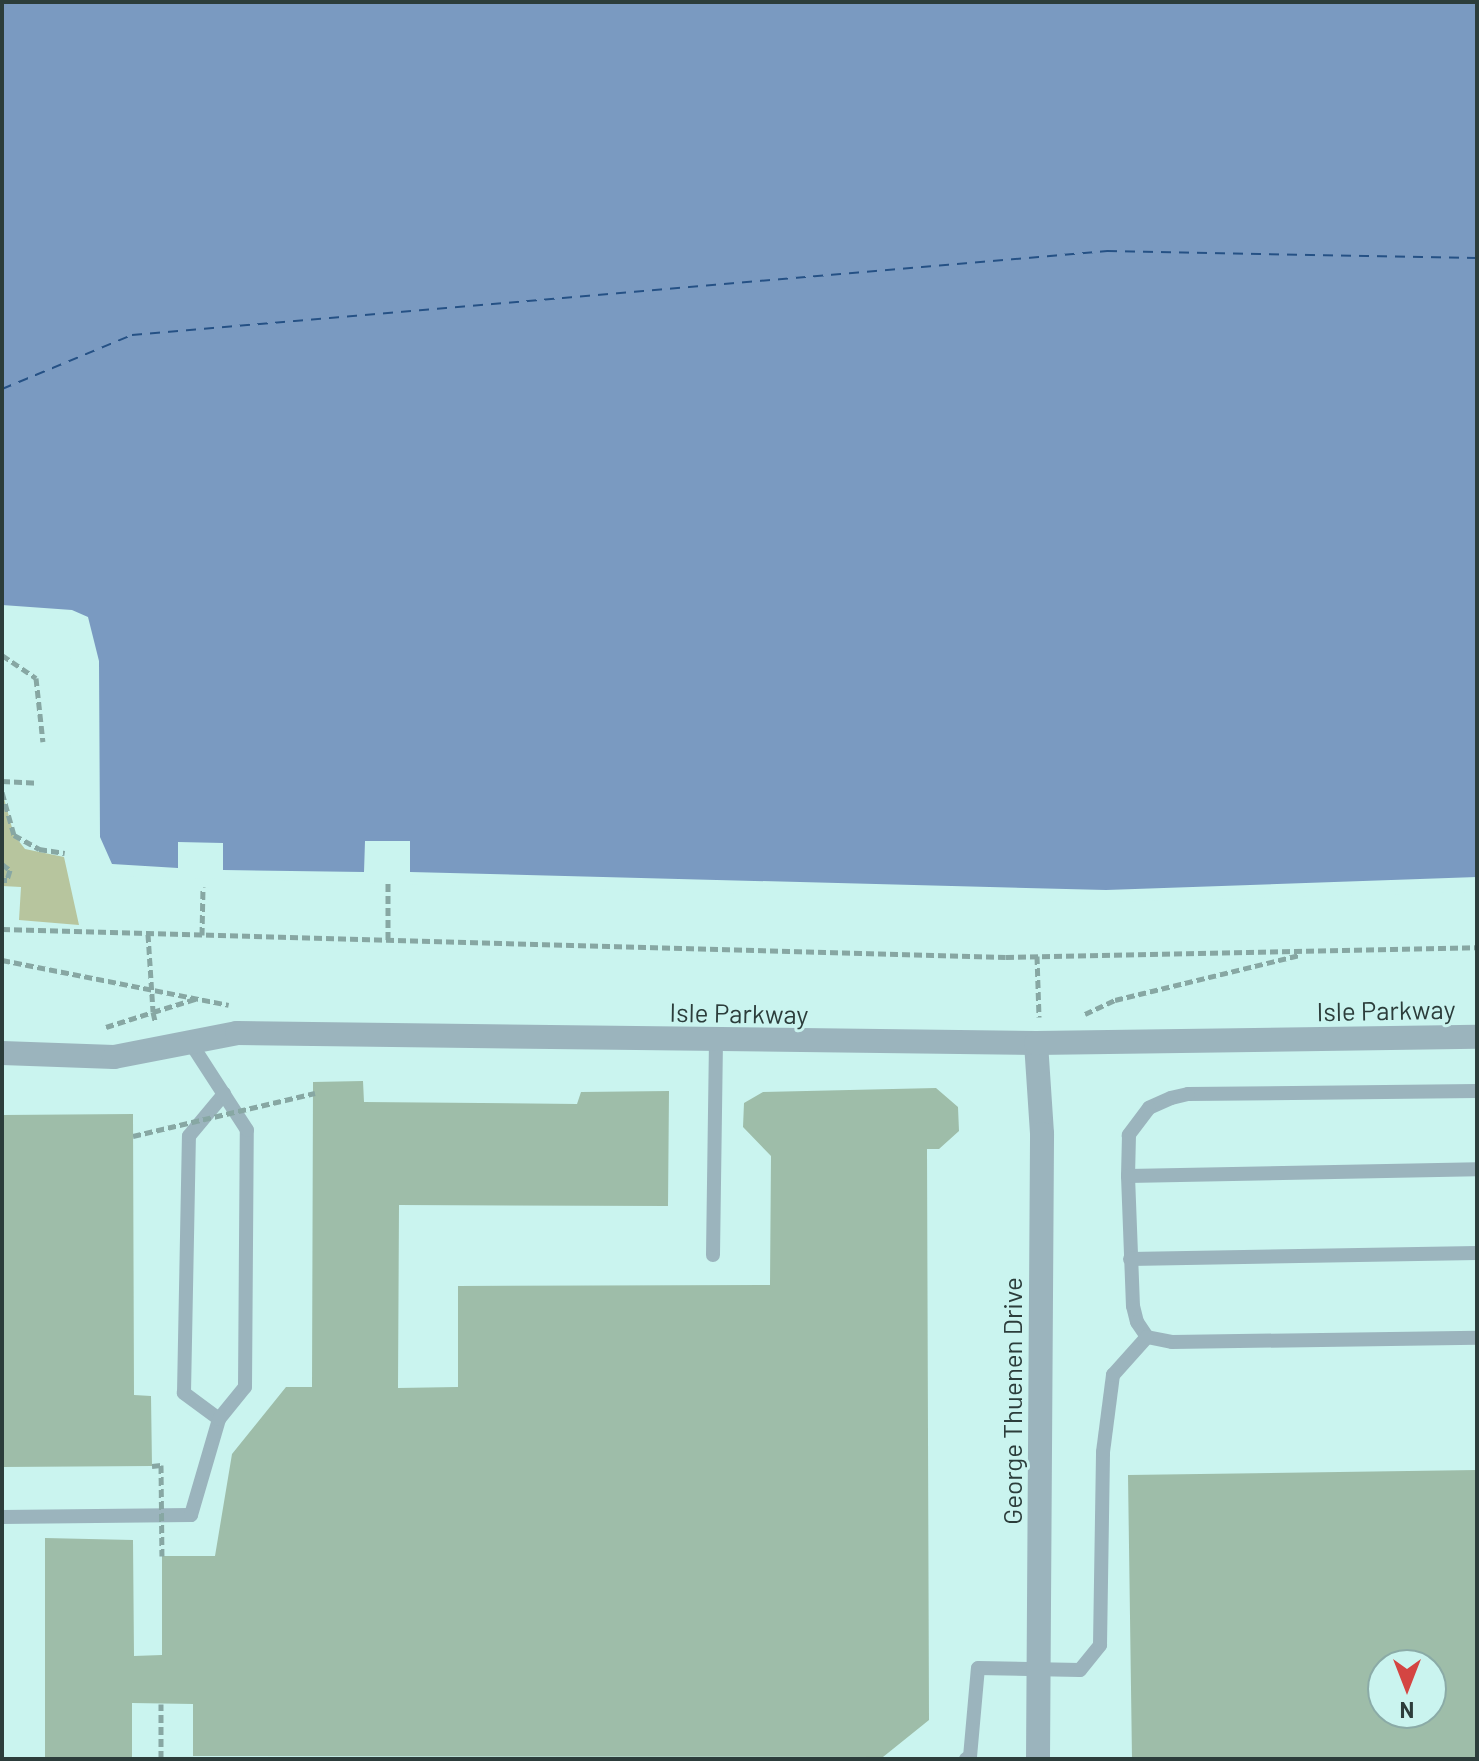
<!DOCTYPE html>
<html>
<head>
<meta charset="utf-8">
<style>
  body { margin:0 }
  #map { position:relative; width:1479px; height:1761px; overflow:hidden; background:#caf4ef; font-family:Barlow,sans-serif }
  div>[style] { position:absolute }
  .green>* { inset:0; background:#b7c59e }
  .water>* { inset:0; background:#7a9ac1 }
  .pier>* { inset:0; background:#caf4ef }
  .ferry>* { height:2px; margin-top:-1px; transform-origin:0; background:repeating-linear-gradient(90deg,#255185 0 10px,transparent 0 18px) }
  .building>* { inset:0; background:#9ebda9 }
  .path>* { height:5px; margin-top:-2.5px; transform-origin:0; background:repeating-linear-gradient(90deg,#87a7a3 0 8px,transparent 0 12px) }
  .lane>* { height:14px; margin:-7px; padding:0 7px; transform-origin:7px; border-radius:7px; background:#9bb4bd }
  .street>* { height:24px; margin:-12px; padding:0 12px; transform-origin:12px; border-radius:12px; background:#9bb4bd }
  .path-bridge>* { height:5px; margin-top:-2.5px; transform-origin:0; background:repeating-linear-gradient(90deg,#87a7a3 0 8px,transparent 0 12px) }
  .street-bridge>* { height:24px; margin:-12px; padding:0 12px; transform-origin:12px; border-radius:12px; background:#9bb4bd }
  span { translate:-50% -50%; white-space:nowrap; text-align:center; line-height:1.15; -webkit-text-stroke:6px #caf4ef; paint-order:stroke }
  .street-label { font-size:26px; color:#2c3d3b }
  .frame { position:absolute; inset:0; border:4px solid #2c3d3b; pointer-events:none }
  .north { position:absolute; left:1367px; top:1649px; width:80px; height:80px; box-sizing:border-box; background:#caf4ef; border:2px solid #8baba7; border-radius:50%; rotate:180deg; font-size:22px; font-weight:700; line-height:32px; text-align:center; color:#2c3d3b }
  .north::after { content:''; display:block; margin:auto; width:28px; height:36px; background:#d44542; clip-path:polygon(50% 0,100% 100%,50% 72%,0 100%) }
</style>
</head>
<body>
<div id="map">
  <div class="green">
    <i style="clip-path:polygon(2px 791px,14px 835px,25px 849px,64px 857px,79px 925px,19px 920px,21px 887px,2px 886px)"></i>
  </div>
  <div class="water">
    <i style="clip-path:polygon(2px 2px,1477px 2px,1477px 888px,1176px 895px,110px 873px,75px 824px,73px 622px,2px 619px)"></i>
  </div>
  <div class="pier">
    <i style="clip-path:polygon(2px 605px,72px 610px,88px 617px,99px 661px,100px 837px,112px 864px,178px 868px,178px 842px,223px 843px,223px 870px,364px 872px,365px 841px,410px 841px,410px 872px,1106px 890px,1477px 877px,1477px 892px,1105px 902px,1014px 901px,109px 876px,71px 824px,70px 626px,2px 623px)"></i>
  </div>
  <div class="ferry">
    <i style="left:2px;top:389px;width:141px;rotate:-22.6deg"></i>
    <i style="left:132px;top:335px;width:979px;rotate:-4.92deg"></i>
    <i style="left:1107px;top:251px;width:370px;rotate:1.1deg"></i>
  </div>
  <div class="building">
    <i style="clip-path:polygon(363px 1081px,364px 1102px,577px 1104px,581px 1092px,669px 1091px,668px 1206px,399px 1205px,398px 1388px,458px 1387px,458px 1286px,770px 1285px,771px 1156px,743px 1127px,744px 1103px,763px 1092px,936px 1088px,958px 1107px,959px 1131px,939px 1149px,927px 1149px,929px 1720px,883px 1757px,193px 1756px,193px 1704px,132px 1703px,132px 1759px,45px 1759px,45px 1538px,133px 1540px,134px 1656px,162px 1655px,162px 1556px,215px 1556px,232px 1454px,286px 1387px,312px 1387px,313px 1082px)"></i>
    <i style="clip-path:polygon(133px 1114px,134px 1395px,151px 1396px,152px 1466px,2px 1467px,2px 1115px)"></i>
    <i style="clip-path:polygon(evenodd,1477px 1470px,1477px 1759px,1132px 1759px,1128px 1475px,1477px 1470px,1383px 1665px,1431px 1665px,1431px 1713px,1383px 1713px,1383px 1665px)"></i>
  </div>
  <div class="path">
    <i style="left:2px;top:655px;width:41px;rotate:34.1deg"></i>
    <i style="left:36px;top:678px;width:64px;rotate:83.8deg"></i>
    <i style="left:2px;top:781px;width:35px;rotate:3deg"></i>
    <i style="left:2px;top:792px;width:45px;rotate:74.4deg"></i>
    <i style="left:14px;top:835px;width:29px;rotate:29deg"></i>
    <i style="left:39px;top:849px;width:26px;rotate:9deg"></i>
    <i style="left:2px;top:864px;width:10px;rotate:37deg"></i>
    <i style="left:10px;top:870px;width:10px;rotate:107deg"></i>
    <i style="left:7px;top:880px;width:5px;rotate:180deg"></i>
    <i style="left:2px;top:929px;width:1004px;rotate:1.6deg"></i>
    <i style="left:1006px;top:957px;width:471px;rotate:-1.2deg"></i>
    <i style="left:148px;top:934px;width:78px;rotate:86.3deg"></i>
    <i style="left:153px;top:1012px;width:47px;rotate:-17.3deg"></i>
    <i style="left:202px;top:935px;width:48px;rotate:-88.8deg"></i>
    <i style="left:388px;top:940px;width:60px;rotate:-90deg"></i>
    <i style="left:1037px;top:956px;width:61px;rotate:88.1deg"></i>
    <i style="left:2px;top:960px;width:231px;rotate:11.2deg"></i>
    <i style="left:1085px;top:1014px;width:33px;rotate:-25deg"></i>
    <i style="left:1115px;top:1000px;width:189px;rotate:-13.7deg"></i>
    <i style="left:106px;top:1027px;width:49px;rotate:-17.7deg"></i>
    <i style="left:153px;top:1012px;width:9px;rotate:77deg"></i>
    <i style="left:161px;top:1759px;width:55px;rotate:-90deg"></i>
  </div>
  <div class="lane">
    <i style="left:1477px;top:1091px;width:289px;rotate:179.4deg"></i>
    <i style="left:1188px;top:1094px;width:17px;rotate:167deg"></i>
    <i style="left:1171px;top:1098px;width:24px;rotate:156deg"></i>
    <i style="left:1149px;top:1108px;width:34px;rotate:127deg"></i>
    <i style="left:1129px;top:1135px;width:41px;rotate:91.4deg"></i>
    <i style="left:1128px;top:1176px;width:130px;rotate:87.8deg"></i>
    <i style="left:1133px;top:1306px;width:16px;rotate:76deg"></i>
    <i style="left:1137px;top:1322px;width:18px;rotate:56deg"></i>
    <i style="left:1147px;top:1337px;width:25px;rotate:11deg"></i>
    <i style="left:1172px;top:1342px;width:305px;rotate:-0.8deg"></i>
    <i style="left:1128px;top:1176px;width:349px;rotate:-1.1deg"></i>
    <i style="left:713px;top:1255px;width:214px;rotate:-89.2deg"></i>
    <i style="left:1130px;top:1259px;width:347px;rotate:-1deg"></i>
    <i style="left:219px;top:1419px;width:44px;rotate:-143.4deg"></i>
    <i style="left:184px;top:1393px;width:257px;rotate:-88.9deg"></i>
    <i style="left:189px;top:1136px;width:55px;rotate:-50.2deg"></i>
    <i style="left:2px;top:1517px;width:189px;rotate:-0.6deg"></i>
    <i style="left:191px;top:1515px;width:100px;rotate:-73.7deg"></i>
    <i style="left:219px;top:1419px;width:41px;rotate:-50.9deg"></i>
    <i style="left:245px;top:1387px;width:257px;rotate:-89.6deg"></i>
    <i style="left:247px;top:1130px;width:105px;rotate:-122.9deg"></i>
    <i style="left:966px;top:1759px;width:4px;rotate:-27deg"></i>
    <i style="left:970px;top:1757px;width:89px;rotate:-84.9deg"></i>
    <i style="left:978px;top:1668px;width:102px;rotate:1.1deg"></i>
    <i style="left:1080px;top:1670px;width:32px;rotate:-51deg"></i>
    <i style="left:1100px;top:1645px;width:193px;rotate:-89.1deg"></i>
    <i style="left:1103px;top:1452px;width:78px;rotate:-82.6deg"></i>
    <i style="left:1113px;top:1375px;width:51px;rotate:-48.2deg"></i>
  </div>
  <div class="street">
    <i style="left:1036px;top:1043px;width:91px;rotate:86.2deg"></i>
    <i style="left:2px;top:1053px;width:112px;rotate:2deg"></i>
    <i style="left:114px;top:1057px;width:125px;rotate:-11deg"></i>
    <i style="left:237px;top:1033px;width:799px;rotate:0.72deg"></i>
    <i style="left:1036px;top:1043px;width:441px;rotate:-0.8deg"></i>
  </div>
  <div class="path-bridge">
    <i style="left:133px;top:1136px;width:187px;rotate:-13.3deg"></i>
    <i style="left:152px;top:1466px;width:9px;rotate:-6deg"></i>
    <i style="left:161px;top:1465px;width:91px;rotate:89.4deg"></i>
  </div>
  <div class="street-bridge">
    <i style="left:1038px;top:1759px;width:625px;rotate:-89.63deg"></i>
  </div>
  <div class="street-label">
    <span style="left:1386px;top:1010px;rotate:-1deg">Isle Parkway</span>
    <span style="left:739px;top:1013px;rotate:1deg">Isle Parkway</span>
    <span style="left:1012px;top:1401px;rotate:-90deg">George Thuenen Drive</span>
  </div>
  <div class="frame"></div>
  <div class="north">N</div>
</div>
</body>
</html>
